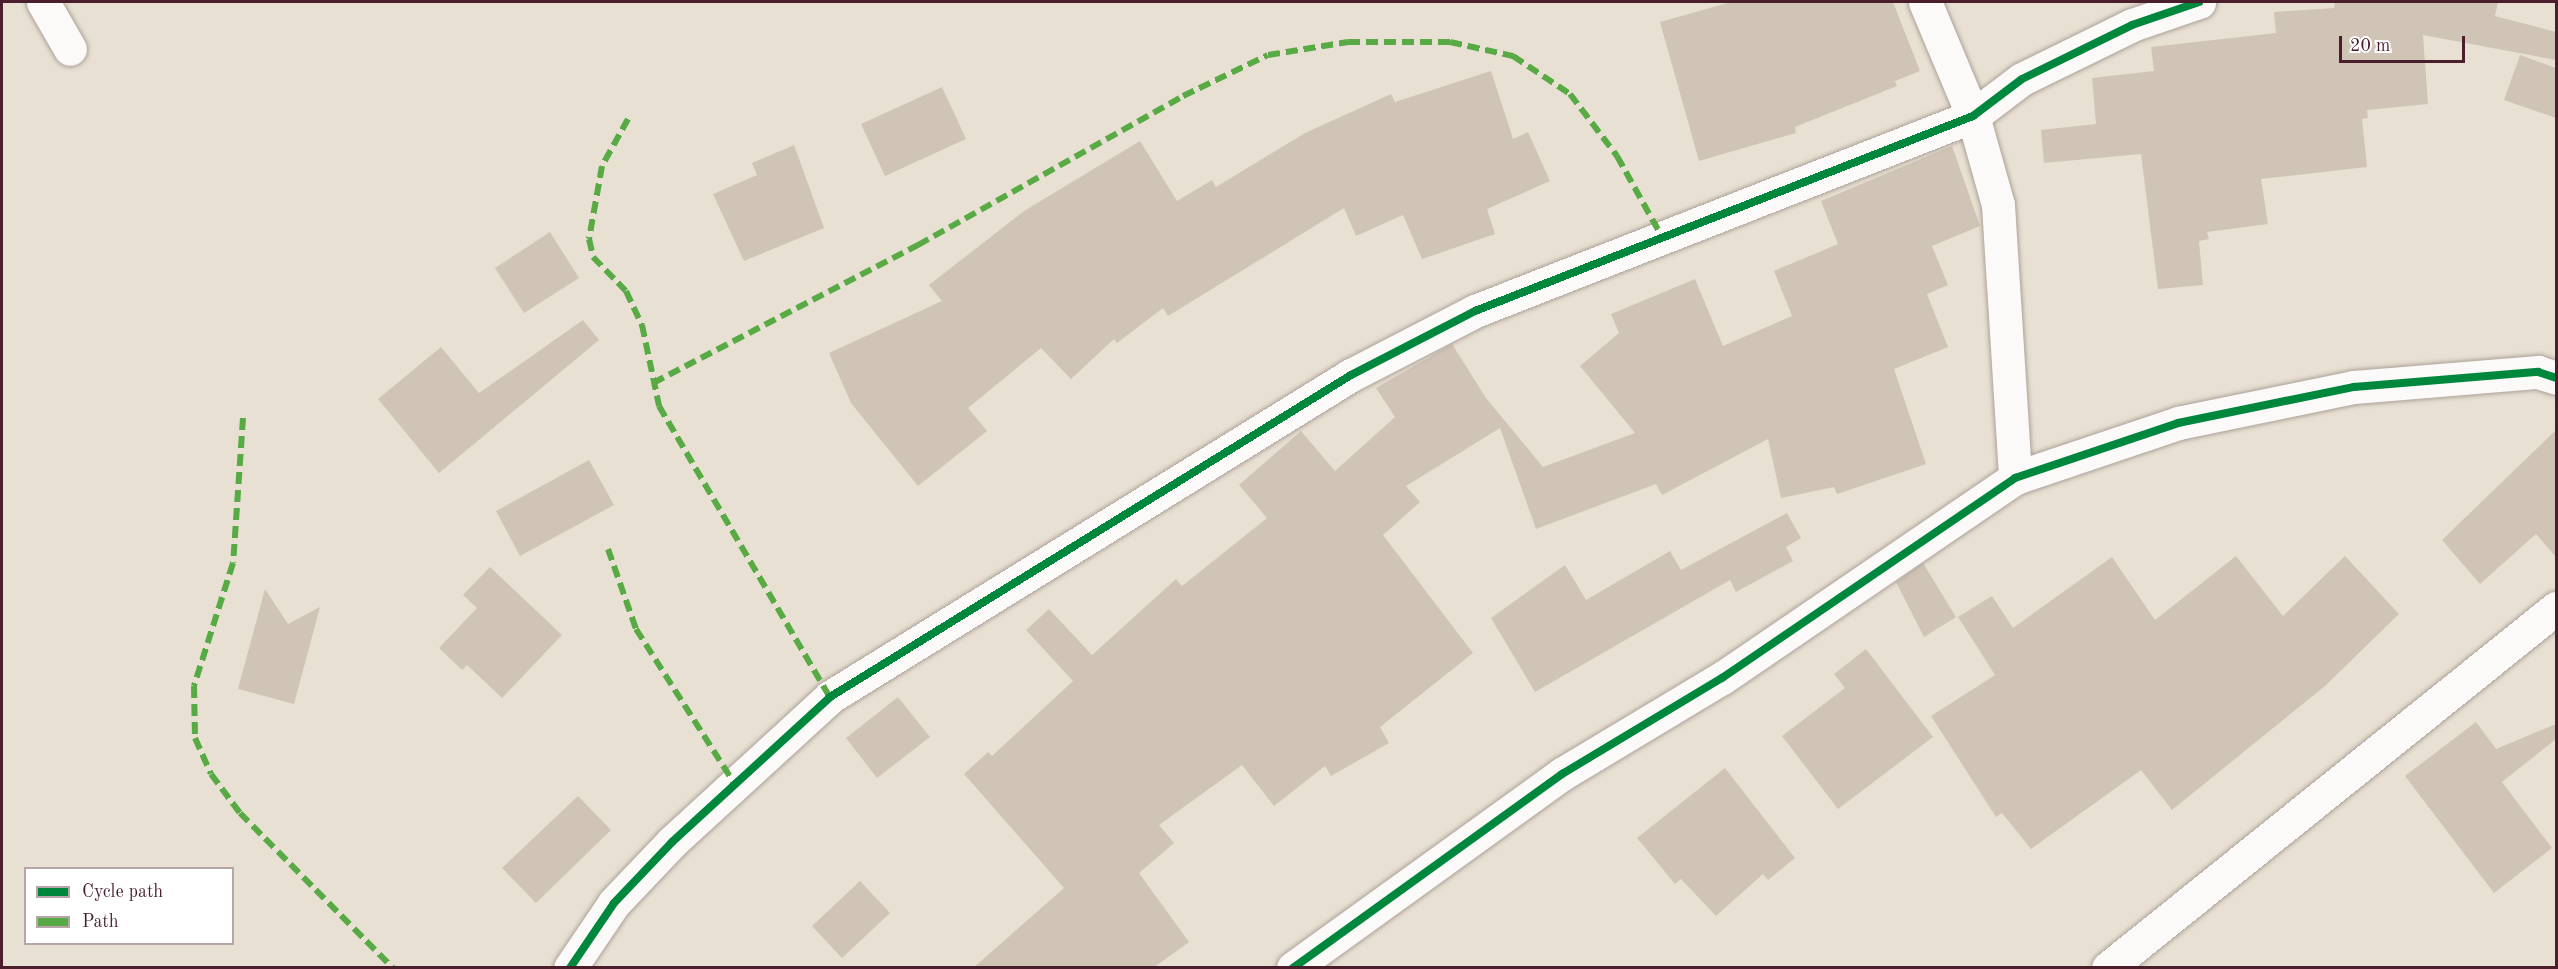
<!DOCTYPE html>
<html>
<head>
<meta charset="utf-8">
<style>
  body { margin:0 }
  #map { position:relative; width:2558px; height:969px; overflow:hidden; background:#e8e0d2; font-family:"Old Standard TT",serif }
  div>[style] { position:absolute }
  .building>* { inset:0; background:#d0c4b6 }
  .roads { filter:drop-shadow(0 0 2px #aca19a) drop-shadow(0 0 2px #aca19a) }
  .minor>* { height:33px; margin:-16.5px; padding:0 16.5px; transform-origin:16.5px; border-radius:16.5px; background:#fcfaf8 }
  .quiet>* { height:6px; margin-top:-3px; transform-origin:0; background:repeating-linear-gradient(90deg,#57aa44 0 12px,transparent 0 18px) }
  .cycleway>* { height:8px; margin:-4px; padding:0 4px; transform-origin:4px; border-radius:4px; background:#00873e }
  span { translate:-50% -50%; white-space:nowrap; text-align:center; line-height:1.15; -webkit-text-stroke:6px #fff; paint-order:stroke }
  .frame { position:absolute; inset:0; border:3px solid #4a1f2b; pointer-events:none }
  .legend { position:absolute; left:24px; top:867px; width:210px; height:78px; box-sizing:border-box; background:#fff; border:2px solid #b7a5aa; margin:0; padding:8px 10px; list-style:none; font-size:18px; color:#4a1f2b }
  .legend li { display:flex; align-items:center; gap:12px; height:30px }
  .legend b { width:30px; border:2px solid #b7a5aa }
  .scale { position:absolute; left:2339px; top:36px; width:126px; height:27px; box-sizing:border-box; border:3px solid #4a1f2b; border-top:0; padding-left:8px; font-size:18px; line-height:21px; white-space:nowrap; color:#4a1f2b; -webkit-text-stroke:4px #fff; paint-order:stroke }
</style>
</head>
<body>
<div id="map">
  <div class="building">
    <i style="clip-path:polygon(1731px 2px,1893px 2px,1920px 71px,1895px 81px,1897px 86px,1795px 127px,1796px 133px,1699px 161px,1660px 22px)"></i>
    <i style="clip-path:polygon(2335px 2px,2498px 2px,2495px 16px,2556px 32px,2556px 60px,2423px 35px,2428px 104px,2367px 110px,2368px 118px,2362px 119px,2367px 167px,2261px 179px,2268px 224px,2207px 232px,2209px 239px,2199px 241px,2203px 285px,2158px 289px,2141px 154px,2044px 163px,2041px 130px,2096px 124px,2092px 78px,2154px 71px,2151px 47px,2276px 33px,2274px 12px,2334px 8px)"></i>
    <i style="clip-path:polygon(2520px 55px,2556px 68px,2556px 118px,2504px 100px)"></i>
    <i style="clip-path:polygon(1491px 71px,1513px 139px,1528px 132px,1550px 181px,1487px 209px,1495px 234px,1422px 259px,1403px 215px,1356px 236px,1344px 208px,1168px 316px,1163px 308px,1117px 343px,1114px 339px,1071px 379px,1041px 348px,968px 408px,987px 431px,918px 486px,851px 403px,829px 353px,942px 301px,929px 285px,1024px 211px,1140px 141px,1177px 201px,1212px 180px,1216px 187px,1305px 133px,1391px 94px,1395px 102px)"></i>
    <i style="clip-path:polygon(942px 87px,966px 139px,885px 176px,861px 124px)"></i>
    <i style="clip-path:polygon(794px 145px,824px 228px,744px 261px,713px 194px,757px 175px,752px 163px)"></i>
    <i style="clip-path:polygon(1952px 146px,1980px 226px,1932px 246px,1948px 285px,1927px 294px,1948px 347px,1894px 369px,1926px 464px,1837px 494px,1834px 487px,1781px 498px,1768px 439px,1662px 495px,1656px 484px,1536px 529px,1500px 428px,1406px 486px,1420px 502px,1383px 535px,1473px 653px,1380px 727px,1389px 743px,1331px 776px,1325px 766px,1274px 806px,1242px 765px,1159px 825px,1174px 843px,1139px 873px,1189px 942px,1153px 968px,973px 968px,1064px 888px,964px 774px,988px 752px,992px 756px,1073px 681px,1026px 630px,1049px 609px,1092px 655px,1176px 579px,1182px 586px,1267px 518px,1239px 485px,1301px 431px,1335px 471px,1395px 417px,1376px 388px,1452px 344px,1486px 398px,1543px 467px,1635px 433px,1580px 366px,1619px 333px,1611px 314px,1695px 279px,1723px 346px,1792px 316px,1774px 271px,1838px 244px,1821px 201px)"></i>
    <i style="clip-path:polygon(550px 232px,579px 278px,524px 313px,495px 268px)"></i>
    <i style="clip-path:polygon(583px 320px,599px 340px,439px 473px,378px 399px,441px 347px,479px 393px)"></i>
    <i style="clip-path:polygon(2556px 430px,2556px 557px,2536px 534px,2480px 584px,2442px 540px)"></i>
    <i style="clip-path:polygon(589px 460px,614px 505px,520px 556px,496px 511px)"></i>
    <i style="clip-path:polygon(1787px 513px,1801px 538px,1786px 547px,1793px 561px,1736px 592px,1730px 580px,1535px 692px,1491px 618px,1565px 565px,1586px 600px,1670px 551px,1681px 570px)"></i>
    <i style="clip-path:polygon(2236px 556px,2283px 616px,2345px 556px,2399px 614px,2325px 686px,2172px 810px,2141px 770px,2031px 849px,2002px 813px,1996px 817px,1931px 716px,1995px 675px,1958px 617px,1992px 596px,2013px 628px,2112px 557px,2155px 620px)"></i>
    <i style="clip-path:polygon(1923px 563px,1956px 617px,1924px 637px,1896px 582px)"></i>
    <i style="clip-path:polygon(490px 567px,562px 635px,502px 698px,467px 665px,462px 670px,439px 648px,477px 608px,463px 595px)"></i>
    <i style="clip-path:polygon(265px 589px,288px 624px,320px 607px,294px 704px,238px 689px)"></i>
    <i style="clip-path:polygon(1866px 649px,1933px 737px,1838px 809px,1782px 736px,1845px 688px,1834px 674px)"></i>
    <i style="clip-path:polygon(898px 697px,930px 737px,877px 778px,846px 738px)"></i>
    <i style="clip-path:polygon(2476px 722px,2496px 749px,2556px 724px,2556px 739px,2502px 782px,2552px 848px,2494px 893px,2405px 776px)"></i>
    <i style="clip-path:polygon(1725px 768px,1795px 858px,1768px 880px,1763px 874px,1716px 916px,1681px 879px,1675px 884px,1637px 838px)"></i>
    <i style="clip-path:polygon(578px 796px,611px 830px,536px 903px,502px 868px)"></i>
    <i style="clip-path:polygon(860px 881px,890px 913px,842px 958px,812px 926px)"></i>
  </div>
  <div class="roads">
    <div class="minor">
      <i style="left:43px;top:2px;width:54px;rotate:60.1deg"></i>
      <i style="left:1925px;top:2px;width:124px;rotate:67.2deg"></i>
      <i style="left:1973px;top:116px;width:92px;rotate:74.3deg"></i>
      <i style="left:1998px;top:205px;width:274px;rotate:86.4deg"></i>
      <i style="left:570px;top:968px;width:78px;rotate:-55.9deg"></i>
      <i style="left:614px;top:903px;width:84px;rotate:-46.4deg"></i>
      <i style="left:672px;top:842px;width:214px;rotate:-42.5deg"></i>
      <i style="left:830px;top:697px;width:612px;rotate:-31.72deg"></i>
      <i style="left:1351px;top:375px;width:140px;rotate:-27.3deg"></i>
      <i style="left:1475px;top:311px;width:535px;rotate:-21.38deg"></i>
      <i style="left:1973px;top:116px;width:61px;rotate:-37.1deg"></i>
      <i style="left:2022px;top:79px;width:123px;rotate:-26.1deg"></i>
      <i style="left:2132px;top:25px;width:71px;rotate:-18.9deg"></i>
      <i style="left:1293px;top:968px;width:332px;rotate:-35.8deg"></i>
      <i style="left:1562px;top:774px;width:187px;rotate:-31deg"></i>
      <i style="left:1722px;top:678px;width:355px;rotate:-34.3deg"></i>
      <i style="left:2015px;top:478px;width:172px;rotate:-18.6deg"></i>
      <i style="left:2178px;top:423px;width:180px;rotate:-11.6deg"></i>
      <i style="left:2354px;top:387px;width:185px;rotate:-4.7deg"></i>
      <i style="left:2538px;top:372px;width:19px;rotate:18deg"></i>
      <i style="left:2108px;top:968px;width:575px;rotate:-38.78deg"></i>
    </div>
  </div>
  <div class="quiet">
    <i style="left:628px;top:119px;width:54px;rotate:119deg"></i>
    <i style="left:602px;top:166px;width:74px;rotate:100.1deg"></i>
    <i style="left:589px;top:239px;width:18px;rotate:77deg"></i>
    <i style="left:593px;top:257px;width:47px;rotate:45.9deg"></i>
    <i style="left:626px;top:291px;width:38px;rotate:65deg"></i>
    <i style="left:642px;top:325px;width:83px;rotate:78.1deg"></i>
    <i style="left:659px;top:406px;width:338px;rotate:59.6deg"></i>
    <i style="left:653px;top:383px;width:299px;rotate:-27.5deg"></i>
    <i style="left:918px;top:245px;width:304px;rotate:-29.3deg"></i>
    <i style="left:1183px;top:96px;width:94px;rotate:-25.8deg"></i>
    <i style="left:1268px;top:55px;width:81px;rotate:-9.2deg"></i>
    <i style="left:1348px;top:42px;width:102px"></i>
    <i style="left:1450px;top:42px;width:65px;rotate:12.5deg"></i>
    <i style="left:1513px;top:56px;width:69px;rotate:33.7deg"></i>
    <i style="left:1570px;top:94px;width:78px;rotate:52.8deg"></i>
    <i style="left:1617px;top:156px;width:93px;rotate:60.9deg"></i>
    <i style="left:243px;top:418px;width:145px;rotate:93.9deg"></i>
    <i style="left:233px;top:563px;width:129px;rotate:107.6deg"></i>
    <i style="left:194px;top:686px;width:52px;rotate:88.9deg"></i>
    <i style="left:195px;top:738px;width:39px;rotate:66deg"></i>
    <i style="left:211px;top:774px;width:49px;rotate:53.4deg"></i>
    <i style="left:240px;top:813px;width:218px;rotate:45.4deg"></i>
    <i style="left:608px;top:549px;width:85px;rotate:70.7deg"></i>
    <i style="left:636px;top:629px;width:183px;rotate:57.5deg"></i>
  </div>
  <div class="cycleway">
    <i style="left:570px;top:968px;width:78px;rotate:-55.9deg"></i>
    <i style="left:614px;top:903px;width:84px;rotate:-46.4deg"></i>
    <i style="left:672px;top:842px;width:214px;rotate:-42.5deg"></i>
    <i style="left:830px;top:697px;width:612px;rotate:-31.72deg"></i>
    <i style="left:1351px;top:375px;width:140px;rotate:-27.3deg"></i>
    <i style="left:1475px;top:311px;width:535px;rotate:-21.38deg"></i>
    <i style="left:1973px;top:116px;width:61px;rotate:-37.1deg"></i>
    <i style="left:2022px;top:79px;width:123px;rotate:-26.1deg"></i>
    <i style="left:2132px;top:25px;width:71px;rotate:-18.9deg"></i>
    <i style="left:1293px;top:968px;width:332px;rotate:-35.8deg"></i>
    <i style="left:1562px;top:774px;width:187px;rotate:-31deg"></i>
    <i style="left:1722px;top:678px;width:355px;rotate:-34.3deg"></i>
    <i style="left:2015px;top:478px;width:172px;rotate:-18.6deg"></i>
    <i style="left:2178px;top:423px;width:180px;rotate:-11.6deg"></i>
    <i style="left:2354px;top:387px;width:185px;rotate:-4.7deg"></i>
    <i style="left:2538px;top:372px;width:19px;rotate:18deg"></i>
  </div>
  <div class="frame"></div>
  <ul class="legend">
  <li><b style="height:8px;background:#00873e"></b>Cycle path</li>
  <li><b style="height:8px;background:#57aa44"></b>Path</li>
  </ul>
  <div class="scale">20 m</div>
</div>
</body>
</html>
